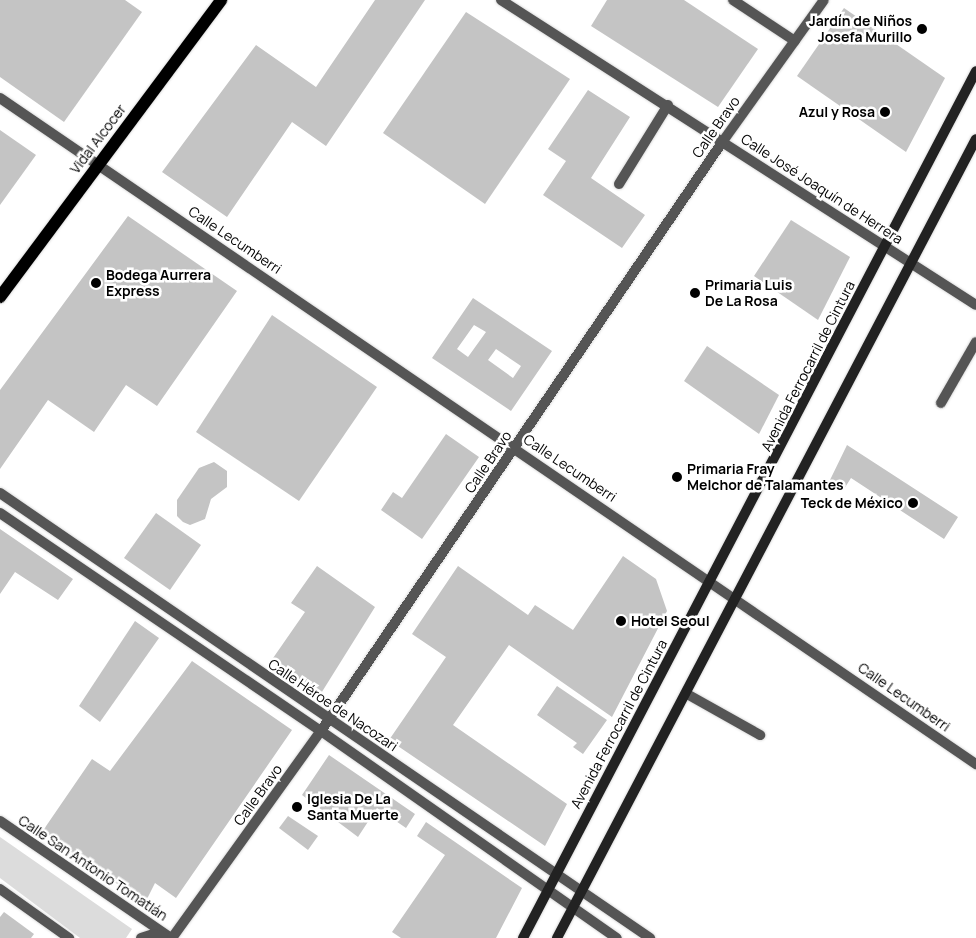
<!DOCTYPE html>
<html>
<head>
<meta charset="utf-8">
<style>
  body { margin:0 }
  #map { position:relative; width:976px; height:938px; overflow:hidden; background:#fff; font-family:Manrope,sans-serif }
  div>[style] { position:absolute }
  .green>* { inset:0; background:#dcdcdc }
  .building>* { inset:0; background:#c4c4c4 }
  .roads { filter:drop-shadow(0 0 1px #dbdbdb) drop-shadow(0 0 1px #dbdbdb) }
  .lane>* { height:10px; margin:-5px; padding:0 5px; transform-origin:5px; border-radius:5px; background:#555 }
  .street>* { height:10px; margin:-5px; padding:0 5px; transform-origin:5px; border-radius:5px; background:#555 }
  .secondary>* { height:10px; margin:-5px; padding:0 5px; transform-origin:5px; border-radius:5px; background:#222 }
  .primary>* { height:12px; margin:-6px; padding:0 6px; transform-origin:6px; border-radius:6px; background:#000 }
  .dots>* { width:14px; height:14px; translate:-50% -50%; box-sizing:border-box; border:2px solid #fff; border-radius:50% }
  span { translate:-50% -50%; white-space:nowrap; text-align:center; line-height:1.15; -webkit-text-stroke:5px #fff; paint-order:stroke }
  .poi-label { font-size:14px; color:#000; font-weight:700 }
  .right { translate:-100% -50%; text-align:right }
  .left { translate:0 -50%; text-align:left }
  .street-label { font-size:14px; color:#000 }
</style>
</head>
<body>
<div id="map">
  <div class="green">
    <i style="clip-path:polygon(0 837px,132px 929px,126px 938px,80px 938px,0 878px)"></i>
  </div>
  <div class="building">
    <i style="clip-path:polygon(0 0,125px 0,142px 12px,64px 122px,0 77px)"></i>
    <i style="clip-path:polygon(375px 0,425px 0,326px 146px,292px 122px,227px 217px,162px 172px,256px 45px,316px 87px)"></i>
    <i style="clip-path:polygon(607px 0,684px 0,758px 49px,718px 107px,591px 26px)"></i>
    <i style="clip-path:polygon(844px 8px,945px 78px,906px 152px,797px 76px)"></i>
    <i style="clip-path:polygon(466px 12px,570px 79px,485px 204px,383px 133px)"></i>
    <i style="clip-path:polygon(588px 90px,630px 117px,591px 178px,645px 215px,622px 248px,543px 195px,566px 161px,548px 149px)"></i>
    <i style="clip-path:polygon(0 130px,36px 155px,0 205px)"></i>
    <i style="clip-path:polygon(128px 216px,237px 291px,157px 406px,126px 385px,94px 432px,48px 400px,0 469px,0 390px)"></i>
    <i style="clip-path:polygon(791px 220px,850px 257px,818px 320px,754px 276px)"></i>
    <i style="clip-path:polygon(evenodd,473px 298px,552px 351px,511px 411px,432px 358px,473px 298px,474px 325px,486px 332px,468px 357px,457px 349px,474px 325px,473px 298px,496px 349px,521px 366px,513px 378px,488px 360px,496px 349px)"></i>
    <i style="clip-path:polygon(272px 315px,377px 387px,299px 501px,196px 432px)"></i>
    <i style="clip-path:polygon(707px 346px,779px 395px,759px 434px,684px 381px)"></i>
    <i style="clip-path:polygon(446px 434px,479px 457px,422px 539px,381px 510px,393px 492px,402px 498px)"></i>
    <i style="clip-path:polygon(847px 445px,958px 517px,944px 539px,851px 478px,844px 489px,830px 480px)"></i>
    <i style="clip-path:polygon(214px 462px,227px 471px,227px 487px,211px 499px,205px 519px,190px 525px,183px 522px,177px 516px,177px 500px,199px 468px)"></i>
    <i style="clip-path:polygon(156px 513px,201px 545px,170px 590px,124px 558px)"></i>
    <i style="clip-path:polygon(0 529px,73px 579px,58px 600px,15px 572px,0 594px)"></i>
    <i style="clip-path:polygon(623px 556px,656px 579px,667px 611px,612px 717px,509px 645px,453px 725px,567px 804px,545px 846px,389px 740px,446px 657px,412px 634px,458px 566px,528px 615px,535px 605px,573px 630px)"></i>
    <i style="clip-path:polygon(317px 566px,375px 607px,320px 695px,271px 661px,305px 612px,291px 603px)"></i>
    <i style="clip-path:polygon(135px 621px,159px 638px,100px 722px,79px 706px)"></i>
    <i style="clip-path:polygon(192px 661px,292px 730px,176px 898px,155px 883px,145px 903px,42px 832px,92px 759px,110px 771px)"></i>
    <i style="clip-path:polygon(557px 686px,607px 720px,583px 754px,573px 747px,577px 743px,537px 715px)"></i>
    <i style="clip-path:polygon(329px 755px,415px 814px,406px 828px,377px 808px,358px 837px,302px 795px)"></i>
    <i style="clip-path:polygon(288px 816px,318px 836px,308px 850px,279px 828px)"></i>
    <i style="clip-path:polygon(426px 822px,522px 888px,496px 938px,401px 938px,392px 932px,445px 855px,417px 836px)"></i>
    <i style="clip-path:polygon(4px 912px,34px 934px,31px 938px,0 938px,0 917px)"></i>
  </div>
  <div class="roads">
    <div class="lane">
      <i style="left:733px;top:0;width:74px;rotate:33.5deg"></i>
      <i style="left:619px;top:184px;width:93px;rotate:-58.2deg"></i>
      <i style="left:941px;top:403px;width:70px;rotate:-60.2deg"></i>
      <i style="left:687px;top:694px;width:84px;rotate:29.3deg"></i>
      <i style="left:0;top:889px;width:85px;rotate:35.4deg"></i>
    </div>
    <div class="street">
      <i style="left:501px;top:0;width:564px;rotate:32.7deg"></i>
      <i style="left:0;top:98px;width:1182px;rotate:34.31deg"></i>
      <i style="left:0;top:493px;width:788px;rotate:34.4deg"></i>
      <i style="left:0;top:513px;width:388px;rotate:34.2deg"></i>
      <i style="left:321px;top:731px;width:361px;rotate:35deg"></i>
      <i style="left:0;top:821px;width:207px;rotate:34.4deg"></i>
      <i style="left:141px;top:938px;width:13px;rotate:-18deg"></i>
      <i style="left:153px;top:934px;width:13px;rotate:13deg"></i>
      <i style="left:172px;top:938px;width:255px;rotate:-54.3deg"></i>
      <i style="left:321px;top:731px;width:714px;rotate:-55.73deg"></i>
      <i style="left:723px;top:141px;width:173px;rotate:-54.4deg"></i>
    </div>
    <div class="secondary">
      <i style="left:523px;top:938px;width:978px;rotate:-62.41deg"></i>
      <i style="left:557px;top:938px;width:902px;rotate:-62.33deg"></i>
    </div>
    <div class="primary">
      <i style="left:0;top:297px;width:370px;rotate:-53.3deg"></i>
    </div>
  </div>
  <div class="dots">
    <i style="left:922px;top:29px;background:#000"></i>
    <i style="left:885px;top:112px;background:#000"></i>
    <i style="left:96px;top:283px;background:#000"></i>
    <i style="left:695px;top:293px;background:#000"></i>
    <i style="left:677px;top:477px;background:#000"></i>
    <i style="left:913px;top:503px;background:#000"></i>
    <i style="left:621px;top:621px;background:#000"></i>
    <i style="left:297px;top:807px;background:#000"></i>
  </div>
  <div class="poi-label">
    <span class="right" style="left:912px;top:29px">Jardín de Niños<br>Josefa Murillo</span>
    <span class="right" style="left:875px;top:112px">Azul y Rosa</span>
    <span class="left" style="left:106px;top:283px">Bodega Aurrera<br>Express</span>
    <span class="left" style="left:705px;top:293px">Primaria Luis<br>De La Rosa</span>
    <span class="left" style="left:687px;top:477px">Primaria Fray<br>Melchor de Talamantes</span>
    <span class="right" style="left:903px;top:503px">Teck de México</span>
    <span class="left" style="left:631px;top:621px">Hotel Seoul</span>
    <span class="left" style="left:307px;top:807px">Iglesia De La<br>Santa Muerte</span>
  </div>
  <div class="street-label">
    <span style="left:716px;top:127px;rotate:-55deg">Calle Bravo</span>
    <span style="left:98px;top:139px;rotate:-53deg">Vidal Alcocer</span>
    <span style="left:822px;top:189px;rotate:33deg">Calle José Joaquín de Herrera</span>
    <span style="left:235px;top:240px;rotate:34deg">Calle Lecumberri</span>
    <span style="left:808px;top:366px;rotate:-63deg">Avenida Ferrocarril de Cintura</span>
    <span style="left:488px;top:462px;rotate:-56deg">Calle Bravo</span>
    <span style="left:570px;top:468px;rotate:34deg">Calle Lecumberri</span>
    <span style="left:904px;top:697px;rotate:35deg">Calle Lecumberri</span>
    <span style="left:333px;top:705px;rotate:34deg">Calle Héroe de Nacozari</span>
    <span style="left:619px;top:724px;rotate:-62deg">Avenida Ferrocarril de Cintura</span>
    <span style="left:258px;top:795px;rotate:-54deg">Calle Bravo</span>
    <span style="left:93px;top:868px;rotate:34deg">Calle San Antonio Tomatlán</span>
  </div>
</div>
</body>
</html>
